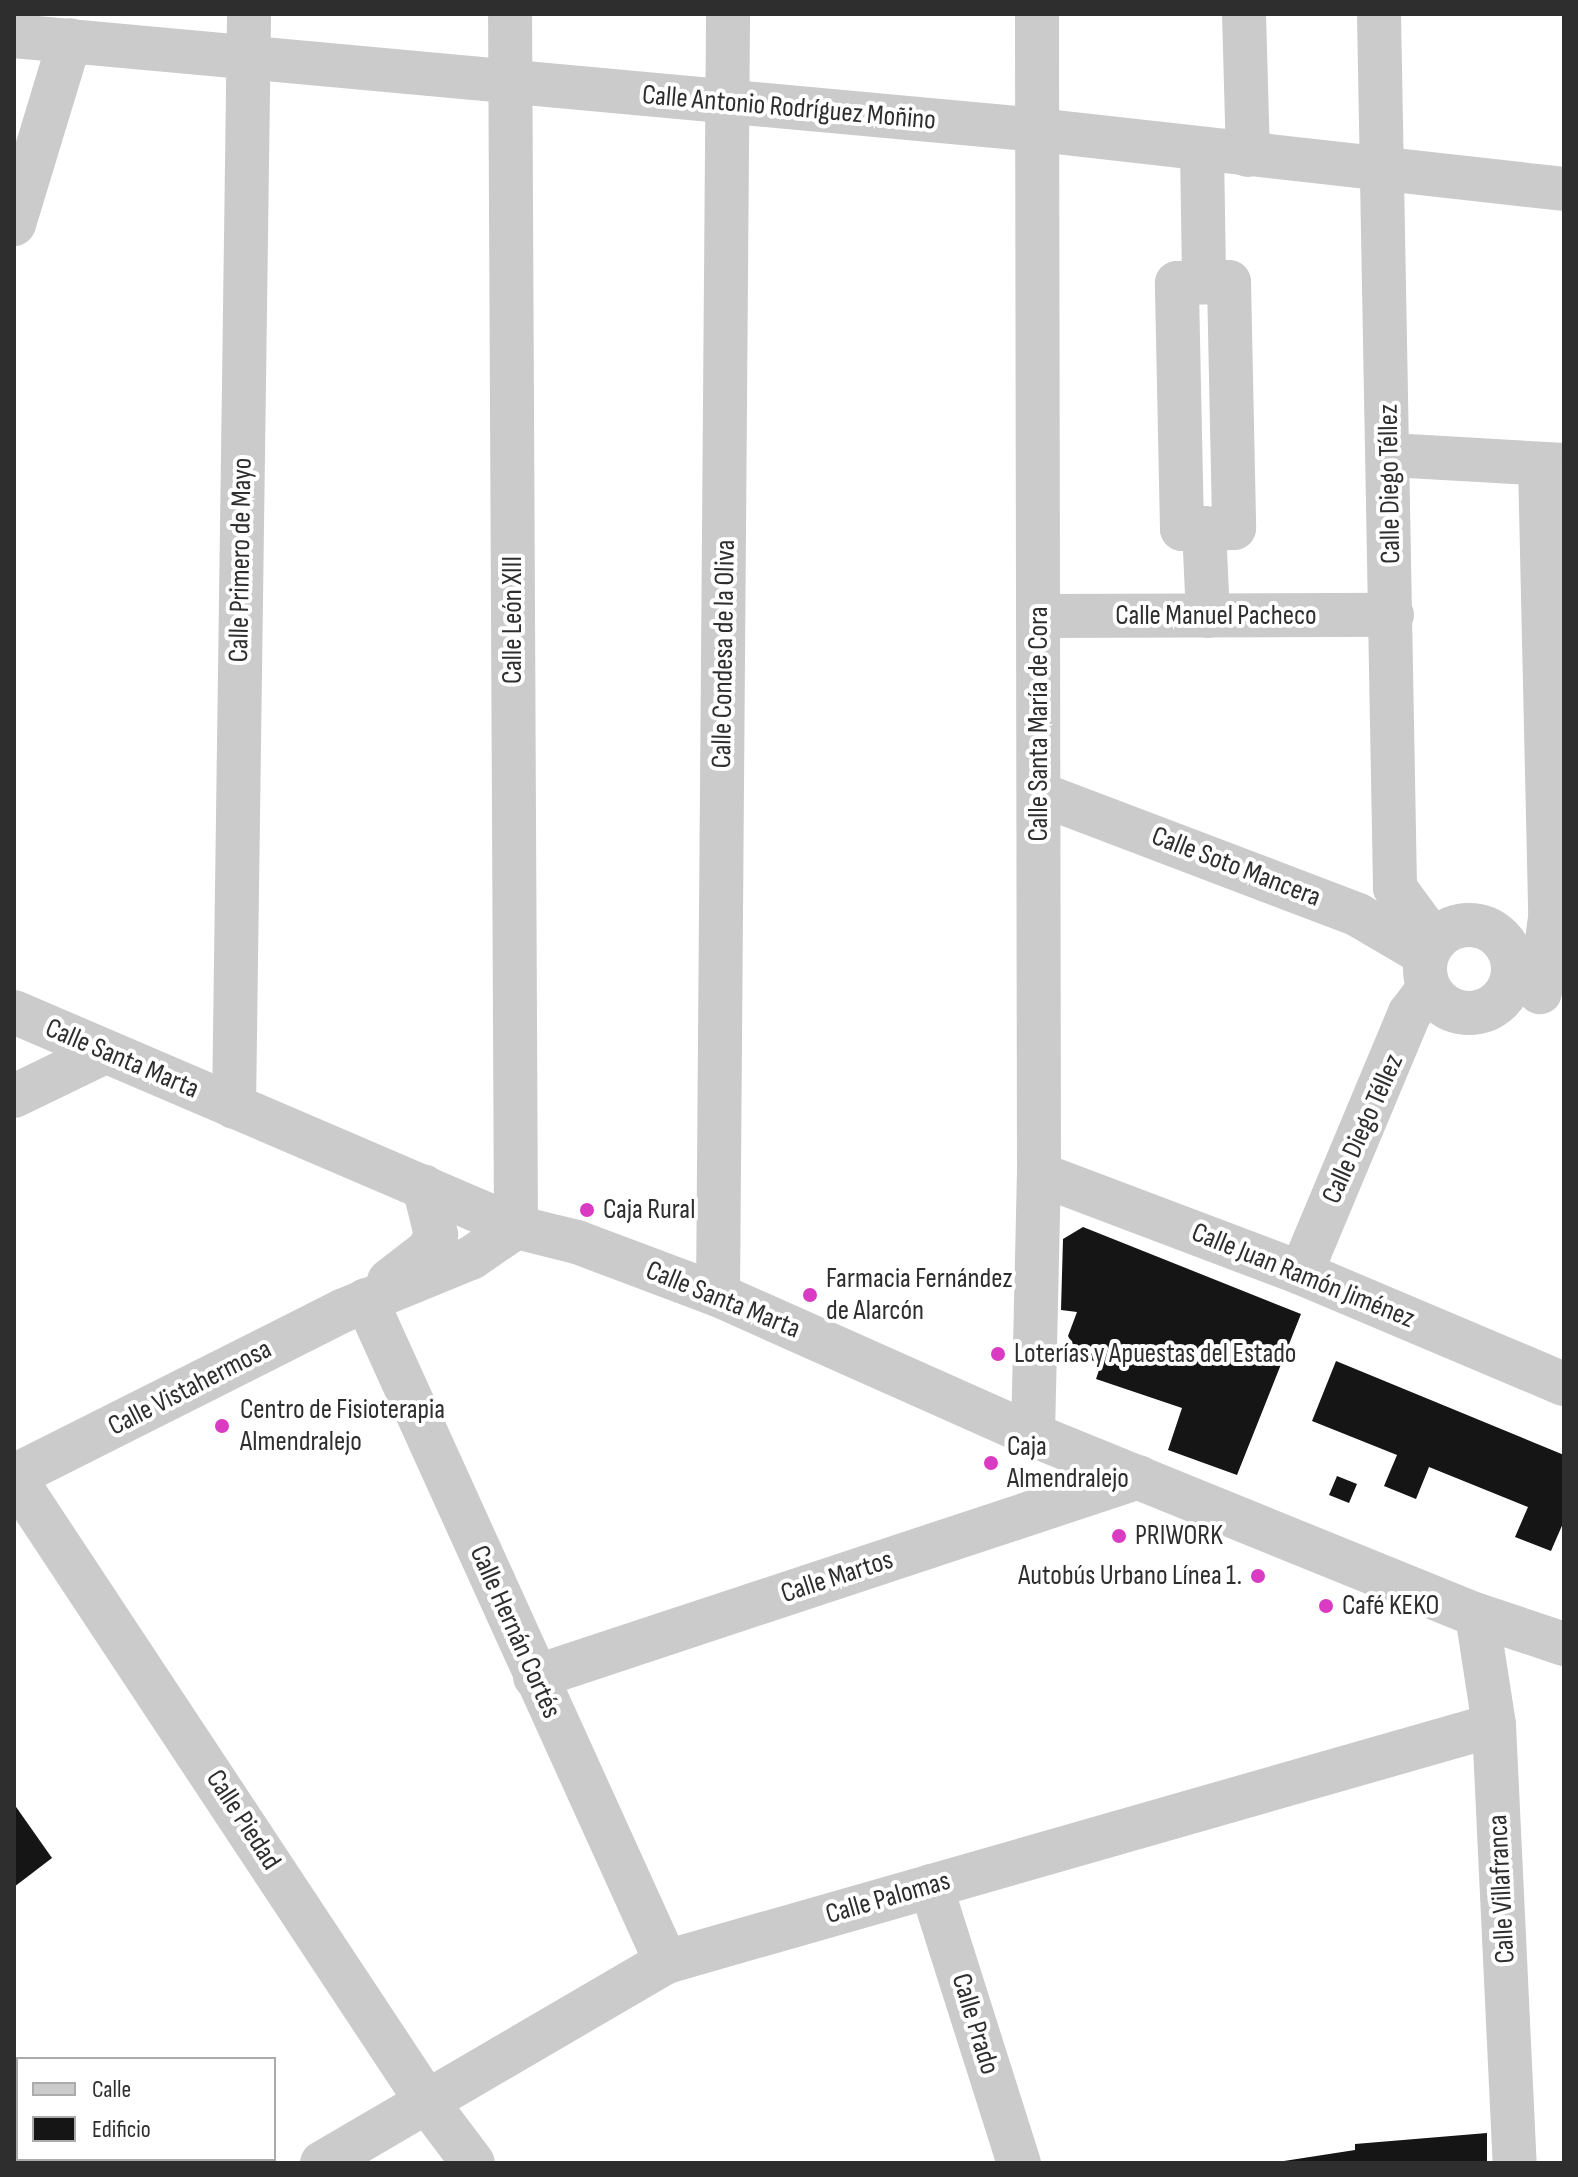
<!DOCTYPE html>
<html>
<head>
<meta charset="utf-8">
<style>
  body { margin:0 }
  #map { position:relative; width:1578px; height:2177px; overflow:hidden; background:#fff; font-family:"Sofia Sans Condensed",sans-serif }
  div>[style] { position:absolute }
  .building>* { inset:0; background:#151515 }
  .minor>* { height:44px; margin:-22px; padding:0 22px; transform-origin:22px; border-radius:22px; background:#cbcbcb }
  .minor>.ring { margin:-22px; padding:0; box-sizing:content-box; background:none; border:44px solid #cbcbcb; border-radius:50% }
  .dots>* { width:22px; height:22px; translate:-50% -50%; box-sizing:border-box; border:4px solid #fff; border-radius:50% }
  span { translate:-50% -50%; white-space:nowrap; text-align:center; line-height:1.15; -webkit-text-stroke:8px #fff; paint-order:stroke }
  .street-label { font-size:28px; color:#2e2e2e }
  .poi-label { font-size:28px; color:#2e2e2e }
  .left { translate:0 -50%; text-align:left }
  .right { translate:-100% -50%; text-align:right }
  .frame { position:absolute; inset:0; border:16px solid #2e2e2e; pointer-events:none }
  .legend { position:absolute; left:16px; top:2057px; width:260px; height:104px; box-sizing:border-box; background:#fff; border:2px solid #ababab; margin:0; padding:10px 14px; list-style:none; font-size:24px; color:#2e2e2e }
  .legend li { display:flex; align-items:center; gap:16px; height:40px }
  .legend b { width:40px; border:2px solid #ababab }
</style>
</head>
<body>
<div id="map">
  <div class="building">
    <i style="clip-path:polygon(1083px 1227px,1301px 1314px,1237px 1475px,1168px 1450px,1182px 1408px,1096px 1379px,1101px 1364px,1079px 1355px,1068px 1336px,1077px 1312px,1061px 1310px,1063px 1239px)"></i>
    <i style="clip-path:polygon(1336px 1361px,1564px 1455px,1564px 1521px,1551px 1551px,1515px 1537px,1528px 1507px,1429px 1467px,1416px 1499px,1384px 1486px,1397px 1455px,1312px 1421px)"></i>
    <i style="clip-path:polygon(1337px 1476px,1357px 1484px,1349px 1503px,1329px 1495px)"></i>
    <i style="clip-path:polygon(14px 1804px,52px 1858px,14px 1887px)"></i>
    <i style="clip-path:polygon(1487px 2133px,1487px 2163px,1271px 2163px,1355px 2150px,1355px 2144px)"></i>
  </div>
  <div class="minor">
    <i style="left:1244px;top:14px;width:141px;rotate:88.4deg"></i>
    <i style="left:1379px;top:14px;width:874px;rotate:88.95deg"></i>
    <i style="left:1395px;top:888px;width:66px;rotate:53.7deg"></i>
    <i style="left:14px;top:36px;width:1028px;rotate:5.24deg"></i>
    <i style="left:1038px;top:130px;width:529px;rotate:6.4deg"></i>
    <i style="left:1202px;top:149px;width:133px;rotate:89.1deg"></i>
    <i style="left:14px;top:224px;width:192px;rotate:-73.1deg"></i>
    <i style="left:1229px;top:282px;width:246px;rotate:88.8deg"></i>
    <i style="left:1234px;top:528px;width:52px;rotate:178.9deg"></i>
    <i style="left:1182px;top:529px;width:246px;rotate:-91.2deg"></i>
    <i style="left:1177px;top:283px;width:52px;rotate:-1.1deg"></i>
    <i style="left:1391px;top:455px;width:173px;rotate:3.3deg"></i>
    <i style="left:1540px;top:464px;width:454px;rotate:88.7deg"></i>
    <i style="left:1550px;top:918px;width:75px;rotate:97.7deg"></i>
    <i style="left:1204px;top:528px;width:88px;rotate:87.4deg"></i>
    <i style="left:1039px;top:616px;width:353px;rotate:-0.2deg"></i>
    <i style="left:1040px;top:794px;width:340px;rotate:20.8deg"></i>
    <i style="left:1358px;top:915px;width:79px;rotate:30.5deg"></i>
    <i class="ring" style="left:1425px;top:925px;width:44px;height:44px"></i>
    <i style="left:14px;top:1012px;width:546px;rotate:23.18deg"></i>
    <i style="left:516px;top:1227px;width:63px;rotate:13.8deg"></i>
    <i style="left:577px;top:1242px;width:151px;rotate:20.6deg"></i>
    <i style="left:718px;top:1295px;width:345px;rotate:24deg"></i>
    <i style="left:1033px;top:1435px;width:479px;rotate:22.1deg"></i>
    <i style="left:1477px;top:1615px;width:92px;rotate:18.4deg"></i>
    <i style="left:14px;top:1096px;width:101px;rotate:-25.8deg"></i>
    <i style="left:234px;top:1107px;width:1093px;rotate:-89.21deg"></i>
    <i style="left:1039px;top:1174px;width:280px;rotate:20.7deg"></i>
    <i style="left:1301px;top:1273px;width:285px;rotate:22.9deg"></i>
    <i style="left:1301px;top:1273px;width:282px;rotate:-67.3deg"></i>
    <i style="left:1410px;top:1013px;width:30px;rotate:-53deg"></i>
    <i style="left:389px;top:1281px;width:51px;rotate:-37.8deg"></i>
    <i style="left:429px;top:1250px;width:17px;rotate:-65deg"></i>
    <i style="left:436px;top:1235px;width:50px;rotate:-103.8deg"></i>
    <i style="left:718px;top:1295px;width:1281px;rotate:-89.55deg"></i>
    <i style="left:366px;top:1300px;width:727px;rotate:65.62deg"></i>
    <i style="left:1033px;top:1435px;width:261px;rotate:-88.7deg"></i>
    <i style="left:1039px;top:1174px;width:1160px;rotate:-90.1deg"></i>
    <i style="left:14px;top:1476px;width:369px;rotate:-26.7deg"></i>
    <i style="left:344px;top:1310px;width:137px;rotate:-22.3deg"></i>
    <i style="left:471px;top:1258px;width:55px;rotate:-34.6deg"></i>
    <i style="left:516px;top:1227px;width:1213px;rotate:-90.28deg"></i>
    <i style="left:14px;top:1477px;width:749px;rotate:56.54deg"></i>
    <i style="left:427px;top:2102px;width:76px;rotate:53deg"></i>
    <i style="left:1477px;top:1615px;width:111px;rotate:81.2deg"></i>
    <i style="left:1494px;top:1725px;width:439px;rotate:87.3deg"></i>
    <i style="left:535px;top:1677px;width:636px;rotate:-18.32deg"></i>
    <i style="left:931px;top:1886px;width:291px;rotate:72.4deg"></i>
    <i style="left:322px;top:2163px;width:398px;rotate:-30.3deg"></i>
    <i style="left:666px;top:1962px;width:861px;rotate:-15.97deg"></i>
  </div>
  <div class="dots">
    <i style="left:587px;top:1210px;background:#d93cc2"></i>
    <i style="left:810px;top:1295px;background:#d93cc2"></i>
    <i style="left:998px;top:1354px;background:#d93cc2"></i>
    <i style="left:222px;top:1426px;background:#d93cc2"></i>
    <i style="left:991px;top:1463px;background:#d93cc2"></i>
    <i style="left:1119px;top:1536px;background:#d93cc2"></i>
    <i style="left:1258px;top:1576px;background:#d93cc2"></i>
    <i style="left:1326px;top:1606px;background:#d93cc2"></i>
  </div>
  <div class="street-label">
    <span style="left:789px;top:108px;rotate:5deg">Calle Antonio Rodríguez Moñino</span>
    <span style="left:1390px;top:484px;rotate:-91deg">Calle Diego Téllez</span>
    <span style="left:241px;top:560px;rotate:-89deg">Calle Primero de Mayo</span>
    <span style="left:1216px;top:616px">Calle Manuel Pacheco</span>
    <span style="left:513px;top:620px;rotate:-90deg">Calle León XIII</span>
    <span style="left:724px;top:654px;rotate:-89deg">Calle Condesa de la Oliva</span>
    <span style="left:1039px;top:724px;rotate:-90deg">Calle Santa María de Cora</span>
    <span style="left:1236px;top:867px;rotate:21deg">Calle Soto Mancera</span>
    <span style="left:122px;top:1059px;rotate:23deg">Calle Santa Marta</span>
    <span style="left:1363px;top:1129px;rotate:-66deg">Calle Diego Téllez</span>
    <span style="left:1303px;top:1276px;rotate:22deg">Calle Juan Ramón Jiménez</span>
    <span style="left:723px;top:1300px;rotate:22deg">Calle Santa Marta</span>
    <span style="left:190px;top:1388px;rotate:-27deg">Calle Vistahermosa</span>
    <span style="left:837px;top:1577px;rotate:-18deg">Calle Martos</span>
    <span style="left:515px;top:1632px;rotate:66deg">Calle Hernán Cortés</span>
    <span style="left:243px;top:1820px;rotate:57deg">Calle Piedad</span>
    <span style="left:1502px;top:1889px;rotate:-93deg">Calle Villafranca</span>
    <span style="left:888px;top:1898px;rotate:-16deg">Calle Palomas</span>
    <span style="left:975px;top:2024px;rotate:73deg">Calle Prado</span>
  </div>
  <div class="poi-label">
    <span class="left" style="left:603px;top:1210px">Caja Rural</span>
    <span class="left" style="left:826px;top:1295px">Farmacia Fernández<br>de Alarcón</span>
    <span class="left" style="left:1014px;top:1354px">Loterías y Apuestas del Estado</span>
    <span class="left" style="left:240px;top:1426px">Centro de Fisioterapia<br>Almendralejo</span>
    <span class="left" style="left:1007px;top:1463px">Caja<br>Almendralejo</span>
    <span class="left" style="left:1135px;top:1536px">PRIWORK</span>
    <span class="right" style="left:1242px;top:1576px">Autobús Urbano Línea 1.</span>
    <span class="left" style="left:1342px;top:1606px">Café KEKO</span>
  </div>
  <div class="frame"></div>
  <ul class="legend">
  <li><b style="height:10px;background:#cbcbcb"></b>Calle</li>
  <li><b style="height:22px;background:#151515"></b>Edificio</li>
  </ul>
</div>
</body>
</html>
